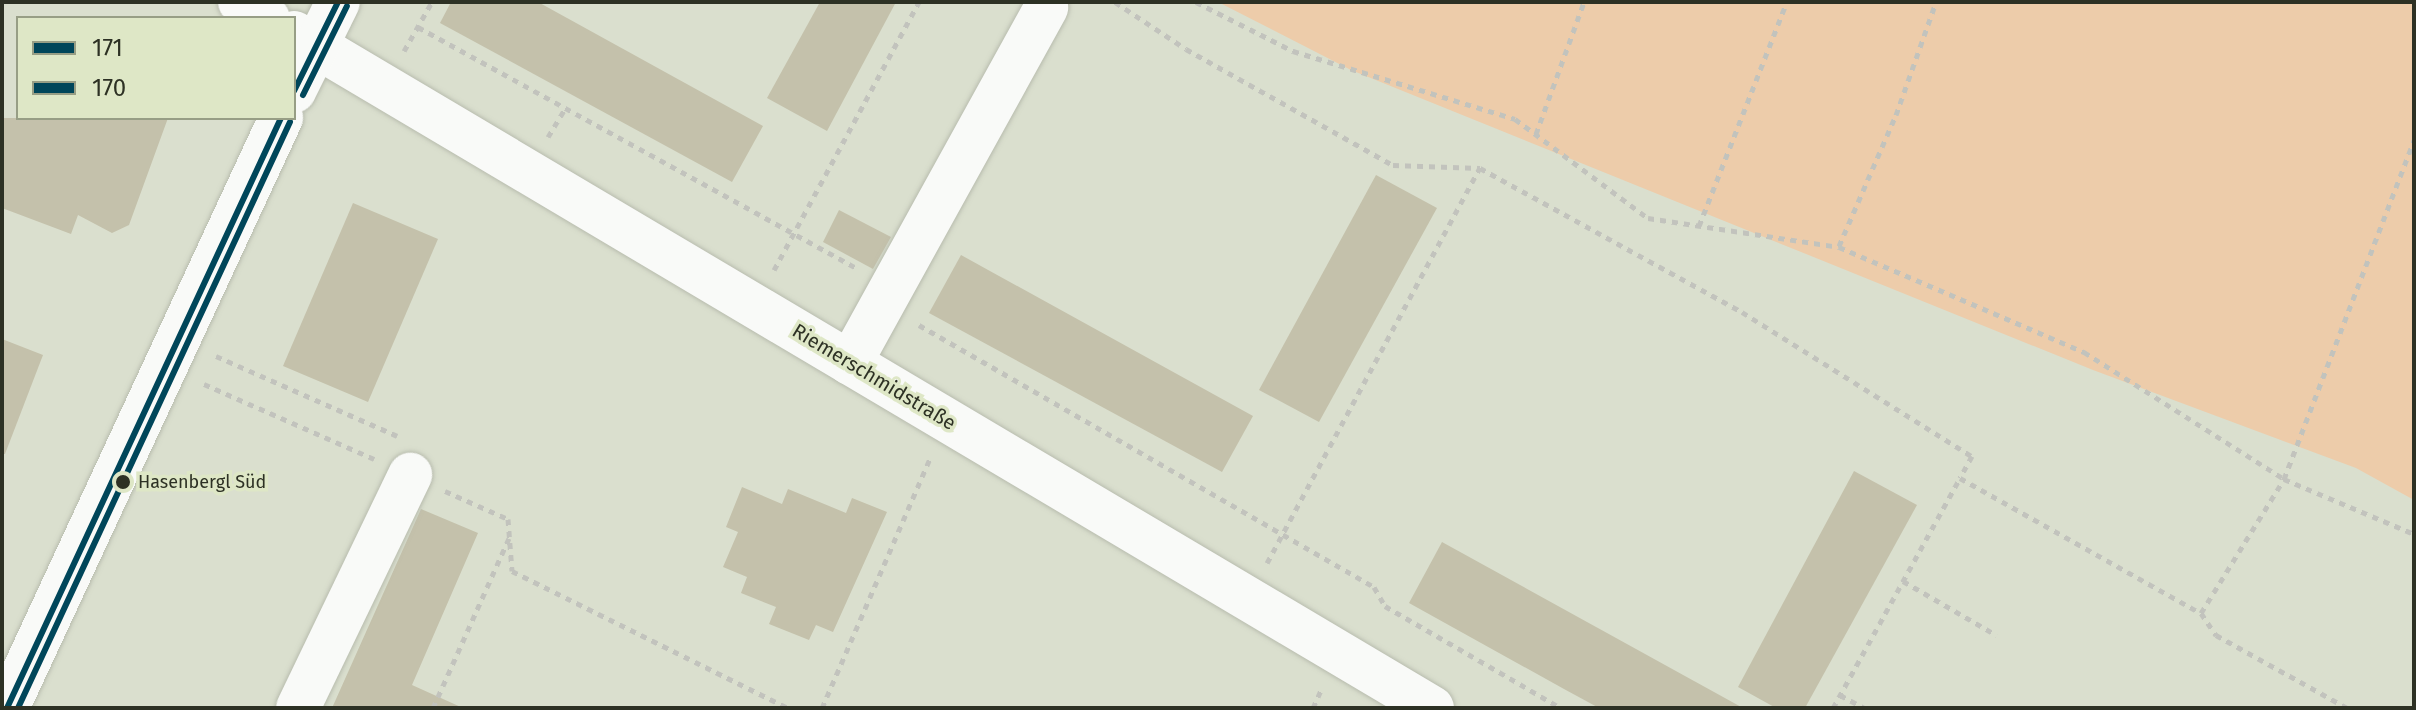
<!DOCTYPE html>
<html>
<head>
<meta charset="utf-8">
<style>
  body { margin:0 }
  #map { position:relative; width:2416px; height:710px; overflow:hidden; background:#dadfce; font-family:"Fira Sans",sans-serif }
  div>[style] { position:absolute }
  .green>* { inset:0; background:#edccaa }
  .building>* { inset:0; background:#c4c1ab }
  .path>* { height:5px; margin-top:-2.5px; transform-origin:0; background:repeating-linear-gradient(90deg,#c2c3bd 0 6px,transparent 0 12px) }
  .roads { filter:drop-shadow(0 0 2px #b8bcae) drop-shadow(0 0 2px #b8bcae) }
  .minor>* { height:44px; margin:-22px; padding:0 22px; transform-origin:22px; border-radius:22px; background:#f9faf8 }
  .bus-1>* { height:6px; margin:-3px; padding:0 3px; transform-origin:3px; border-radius:3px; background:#00465a }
  .bus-2>* { height:6px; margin:-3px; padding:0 3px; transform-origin:3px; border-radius:3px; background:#00465a }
  .dots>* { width:22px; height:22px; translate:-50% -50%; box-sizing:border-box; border:4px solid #dee7c6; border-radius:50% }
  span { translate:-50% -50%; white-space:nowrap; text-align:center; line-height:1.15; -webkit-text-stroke:7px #dee7c6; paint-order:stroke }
  .bus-label { font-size:18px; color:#2d3124 }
  .left { translate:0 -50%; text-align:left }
  .street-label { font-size:20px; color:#2d3124 }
  .frame { position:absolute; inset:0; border:4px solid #2d3124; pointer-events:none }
  .legend { position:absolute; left:16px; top:16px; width:280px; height:104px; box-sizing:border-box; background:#dee7c6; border:2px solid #979e85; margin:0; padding:10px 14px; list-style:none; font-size:24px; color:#2d3124 }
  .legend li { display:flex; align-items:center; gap:16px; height:40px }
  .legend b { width:40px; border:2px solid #979e85 }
</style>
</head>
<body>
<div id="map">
  <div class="green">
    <i style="clip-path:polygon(1218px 2px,2414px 2px,2414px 500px,2356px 468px,2093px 370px,1351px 70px)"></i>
  </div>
  <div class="building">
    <i style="clip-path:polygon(451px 2px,538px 2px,763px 126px,732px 182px,440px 23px)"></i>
    <i style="clip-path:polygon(820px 2px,896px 2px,827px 131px,767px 98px)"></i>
    <i style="clip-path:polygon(2px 118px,168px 118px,129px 225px,112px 233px,78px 215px,71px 234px,2px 208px)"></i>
    <i style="clip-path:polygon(1376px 175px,1437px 208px,1319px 422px,1259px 390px)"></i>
    <i style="clip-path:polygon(353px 203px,438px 239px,368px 402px,283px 366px)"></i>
    <i style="clip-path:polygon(839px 210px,891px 237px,873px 269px,823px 242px)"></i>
    <i style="clip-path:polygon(961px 255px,1253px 416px,1222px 472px,929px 313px)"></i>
    <i style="clip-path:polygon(2px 339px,43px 355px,5px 454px,2px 454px)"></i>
    <i style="clip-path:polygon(1854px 471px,1917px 505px,1805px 708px,1776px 708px,1738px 687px)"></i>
    <i style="clip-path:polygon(742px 487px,782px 504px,788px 489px,846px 513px,852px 498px,887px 512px,833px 632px,816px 625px,809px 640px,769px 624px,776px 607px,741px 593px,747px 577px,723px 567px,738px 532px,726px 527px)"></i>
    <i style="clip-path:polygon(421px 509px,478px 533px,412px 685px,463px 708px,332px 708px)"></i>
    <i style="clip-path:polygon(1442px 542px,1743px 708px,1599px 708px,1564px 689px,1409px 603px)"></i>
  </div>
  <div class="path">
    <i style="left:1115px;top:2px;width:85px;rotate:33.5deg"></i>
    <i style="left:1186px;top:49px;width:237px;rotate:29.3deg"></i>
    <i style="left:1393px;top:165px;width:87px;rotate:2deg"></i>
    <i style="left:1480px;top:168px;width:299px;rotate:28.8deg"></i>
    <i style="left:1742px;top:312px;width:271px;rotate:32.1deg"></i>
    <i style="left:1972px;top:456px;width:25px;rotate:119deg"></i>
    <i style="left:1960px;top:478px;width:276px;rotate:29.3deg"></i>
    <i style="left:2201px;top:613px;width:27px;rotate:56deg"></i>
    <i style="left:2216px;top:635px;width:150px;rotate:29.1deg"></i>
    <i style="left:1196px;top:2px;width:109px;rotate:26.8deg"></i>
    <i style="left:1293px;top:51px;width:232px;rotate:17deg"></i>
    <i style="left:1515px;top:119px;width:166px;rotate:36.7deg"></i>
    <i style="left:1648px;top:218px;width:193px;rotate:8.6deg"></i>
    <i style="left:1839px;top:247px;width:267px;rotate:23.2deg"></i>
    <i style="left:2084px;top:352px;width:237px;rotate:32.4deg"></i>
    <i style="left:2284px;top:479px;width:141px;rotate:22.9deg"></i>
    <i style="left:418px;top:27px;width:500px;rotate:28.8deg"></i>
    <i style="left:404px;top:51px;width:56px;rotate:-60.3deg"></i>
    <i style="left:1536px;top:134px;width:140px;rotate:-70deg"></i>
    <i style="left:548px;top:137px;width:31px;rotate:-59deg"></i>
    <i style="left:1699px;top:226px;width:241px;rotate:-68.6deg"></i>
    <i style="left:1839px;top:246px;width:143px;rotate:-66.5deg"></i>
    <i style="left:1896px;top:115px;width:120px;rotate:-70.5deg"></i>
    <i style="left:774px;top:270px;width:305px;rotate:-61.6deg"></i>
    <i style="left:919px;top:325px;width:525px;rotate:29.93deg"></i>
    <i style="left:1374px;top:587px;width:22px;rotate:60deg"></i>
    <i style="left:1385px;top:606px;width:203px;rotate:30.1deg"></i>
    <i style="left:216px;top:356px;width:198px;rotate:23.8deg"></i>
    <i style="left:204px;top:384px;width:186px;rotate:23.8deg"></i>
    <i style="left:445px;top:491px;width:69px;rotate:24deg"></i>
    <i style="left:508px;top:519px;width:52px;rotate:85.6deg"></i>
    <i style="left:512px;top:571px;width:308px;rotate:26.4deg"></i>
    <i style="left:1267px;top:563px;width:449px;rotate:-61.7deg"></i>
    <i style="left:1903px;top:581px;width:108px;rotate:30.1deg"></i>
    <i style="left:2201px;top:613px;width:158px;rotate:-58.2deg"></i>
    <i style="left:2284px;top:479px;width:363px;rotate:-69deg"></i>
    <i style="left:1840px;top:695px;width:27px;rotate:28deg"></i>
    <i style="left:433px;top:708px;width:186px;rotate:-65.9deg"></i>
    <i style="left:822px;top:708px;width:272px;rotate:-66.6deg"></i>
    <i style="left:1313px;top:708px;width:20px;rotate:-66deg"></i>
    <i style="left:1833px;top:708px;width:263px;rotate:-61.1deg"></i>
  </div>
  <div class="roads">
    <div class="minor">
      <i style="left:240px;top:2px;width:32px;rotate:30deg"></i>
      <i style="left:294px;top:33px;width:1323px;rotate:30.67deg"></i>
      <i style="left:294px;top:91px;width:99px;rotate:-63.7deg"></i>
      <i style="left:850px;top:363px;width:406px;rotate:-61.1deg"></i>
      <i style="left:7px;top:708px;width:651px;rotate:-65.09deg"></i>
      <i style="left:298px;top:708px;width:259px;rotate:-64.3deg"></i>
    </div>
  </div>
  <div class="bus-1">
    <i style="left:294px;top:91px;width:99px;rotate:-63.7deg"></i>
    <i style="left:7px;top:708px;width:651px;rotate:-65.09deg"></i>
  </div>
  <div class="bus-2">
    <i style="left:303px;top:95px;width:99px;rotate:-63.7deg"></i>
    <i style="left:18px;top:708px;width:646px;rotate:-65.1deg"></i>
  </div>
  <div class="dots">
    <i style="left:123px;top:482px;background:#2d3124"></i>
  </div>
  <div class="bus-label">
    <span class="left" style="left:138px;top:482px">Hasenbergl Süd</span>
  </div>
  <div class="street-label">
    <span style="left:874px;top:377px;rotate:31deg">Riemerschmidstraße</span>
  </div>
  <div class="frame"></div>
  <ul class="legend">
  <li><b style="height:10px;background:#00465a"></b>171</li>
  <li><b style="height:10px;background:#00465a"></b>170</li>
  </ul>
</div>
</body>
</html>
